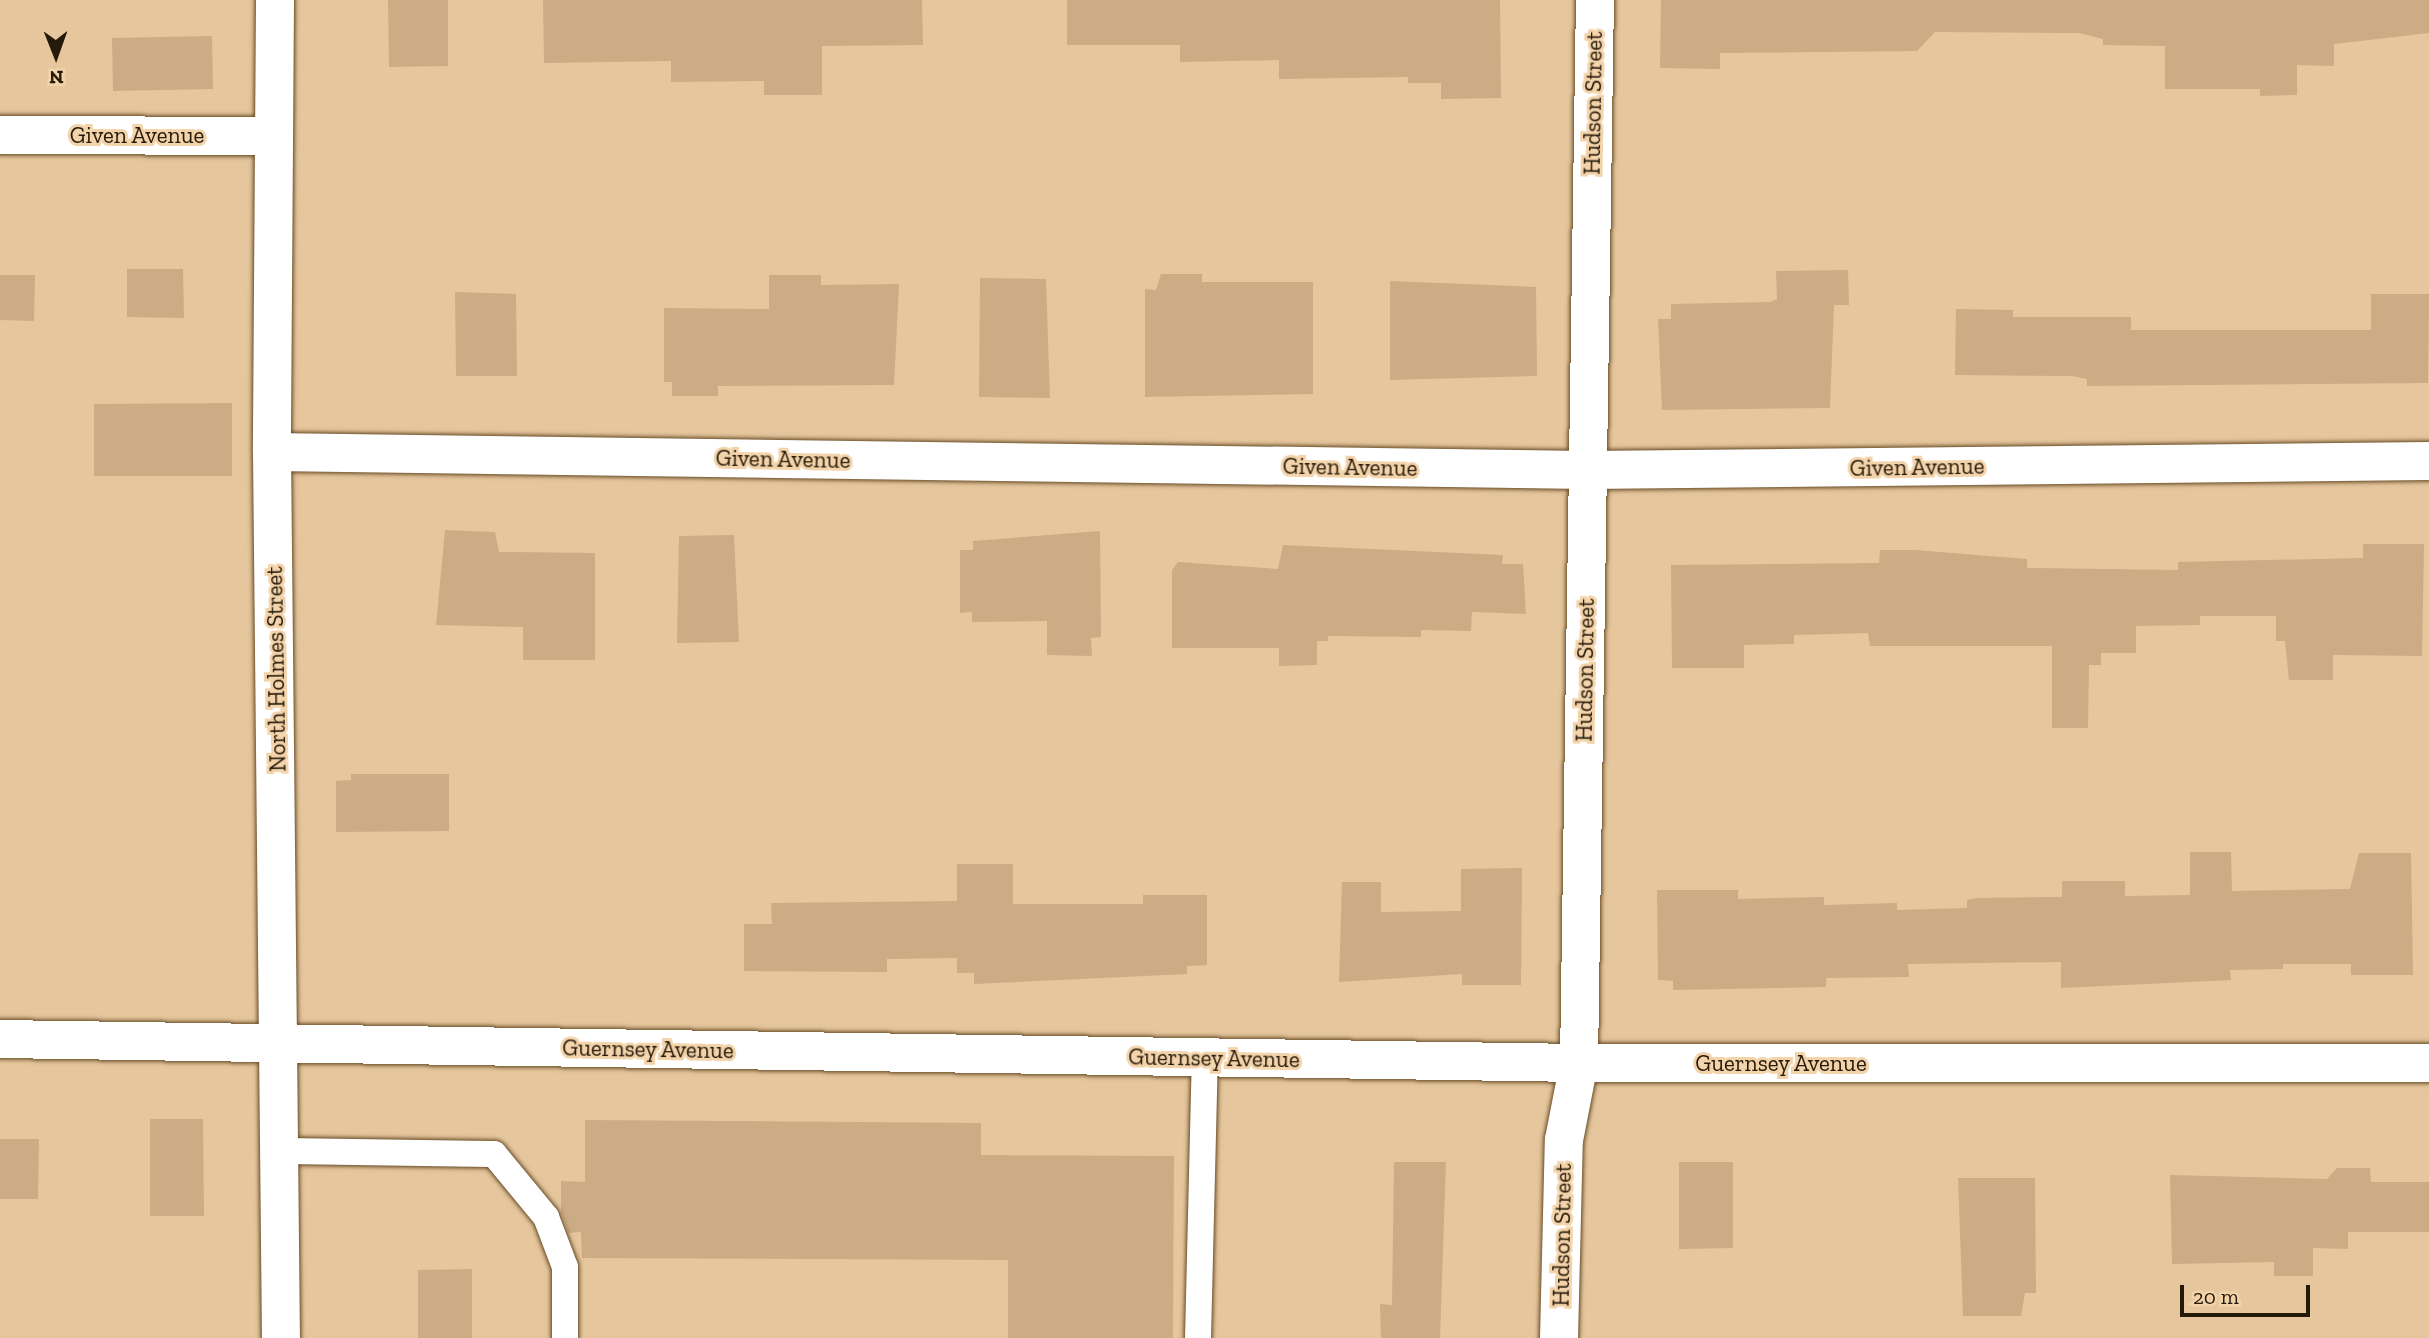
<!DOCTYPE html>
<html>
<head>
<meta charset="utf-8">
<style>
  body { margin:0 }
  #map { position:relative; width:2429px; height:1338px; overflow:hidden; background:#e6c69d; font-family:"Zilla Slab",serif }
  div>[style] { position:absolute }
  .building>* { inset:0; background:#cbac84 }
  .roads { filter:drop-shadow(0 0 2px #674c26) drop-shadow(0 0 2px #674c26) }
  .lane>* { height:26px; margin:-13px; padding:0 13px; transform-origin:13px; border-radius:13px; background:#fff }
  .street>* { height:38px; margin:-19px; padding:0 19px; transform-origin:19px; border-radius:19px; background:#fff }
  .secondary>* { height:38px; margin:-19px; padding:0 19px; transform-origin:19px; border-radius:19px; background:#fff }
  span { translate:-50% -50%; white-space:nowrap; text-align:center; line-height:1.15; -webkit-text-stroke:6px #f3d3aa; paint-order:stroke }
  .street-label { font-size:23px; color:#251909 }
  .north { position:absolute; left:21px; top:21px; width:70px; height:70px; -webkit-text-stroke:5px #f3d3aa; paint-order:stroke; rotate:179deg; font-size:19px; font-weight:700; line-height:28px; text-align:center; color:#251909 }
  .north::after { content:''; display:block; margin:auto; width:24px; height:32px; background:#251909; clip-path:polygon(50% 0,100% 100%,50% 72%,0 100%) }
  .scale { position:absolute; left:2180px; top:1285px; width:130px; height:32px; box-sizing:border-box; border:4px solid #251909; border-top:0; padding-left:9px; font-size:21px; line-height:24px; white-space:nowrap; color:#251909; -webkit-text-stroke:5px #f3d3aa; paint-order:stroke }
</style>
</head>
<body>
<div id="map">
  <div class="building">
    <i style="clip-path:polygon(388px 0,448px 0,448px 66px,389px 67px)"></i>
    <i style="clip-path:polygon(543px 0,922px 0,923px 45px,822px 46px,822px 95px,764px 95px,764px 81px,671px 82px,671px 61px,544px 63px)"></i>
    <i style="clip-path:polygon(1067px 0,1500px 0,1501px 98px,1441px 99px,1441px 83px,1408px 83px,1408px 77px,1279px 79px,1279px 60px,1180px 62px,1180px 45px,1067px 45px)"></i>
    <i style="clip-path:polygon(1661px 0,2429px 0,2429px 33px,2334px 44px,2334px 66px,2297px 65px,2297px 95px,2260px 96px,2260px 89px,2165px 89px,2165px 46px,2103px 45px,2103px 39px,2079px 33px,1935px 32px,1917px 51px,1720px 53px,1720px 69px,1660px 68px)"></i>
    <i style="clip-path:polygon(212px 36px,213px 89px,113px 91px,112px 38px)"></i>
    <i style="clip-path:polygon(127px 269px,183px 269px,184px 318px,127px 317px)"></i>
    <i style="clip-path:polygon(1848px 270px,1849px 305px,1834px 305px,1830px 408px,1662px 410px,1658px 319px,1671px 319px,1671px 304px,1770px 302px,1777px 299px,1776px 271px)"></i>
    <i style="clip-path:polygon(1161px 274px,1202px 274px,1202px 282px,1313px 282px,1313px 394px,1145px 397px,1145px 289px,1156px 290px)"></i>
    <i style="clip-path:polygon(0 275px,35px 275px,34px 321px,0 320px)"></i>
    <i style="clip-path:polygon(769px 275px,821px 275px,821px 285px,899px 284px,894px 385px,718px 386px,718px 396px,672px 396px,672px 382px,664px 382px,664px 308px,769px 309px)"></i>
    <i style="clip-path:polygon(980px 278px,1046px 279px,1050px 398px,979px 397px)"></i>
    <i style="clip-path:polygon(1390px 281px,1536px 287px,1537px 376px,1390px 380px)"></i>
    <i style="clip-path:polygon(455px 292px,516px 294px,517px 376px,456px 376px)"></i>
    <i style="clip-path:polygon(2371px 294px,2429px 294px,2428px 383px,2087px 386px,2087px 379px,2072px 376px,1955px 375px,1956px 309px,2013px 310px,2013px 317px,2131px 317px,2131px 330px,2371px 330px)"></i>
    <i style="clip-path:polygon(232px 403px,232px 476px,94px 476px,94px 404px)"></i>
    <i style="clip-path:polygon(445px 530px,495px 532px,499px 552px,595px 553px,595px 660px,523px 660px,523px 627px,436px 625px)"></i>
    <i style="clip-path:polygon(1100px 531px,1101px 637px,1091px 638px,1092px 656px,1047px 655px,1047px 621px,972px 622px,972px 612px,960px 613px,960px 550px,973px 550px,973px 541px)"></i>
    <i style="clip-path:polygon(734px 535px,739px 642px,677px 643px,679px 536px)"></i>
    <i style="clip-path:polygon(2363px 544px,2424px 544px,2422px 656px,2333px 655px,2333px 680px,2289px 680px,2285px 641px,2276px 641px,2276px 616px,2200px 616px,2200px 625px,2136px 626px,2136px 653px,2101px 653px,2101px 665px,2089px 665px,2088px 728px,2052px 728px,2052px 646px,1870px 646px,1868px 633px,1794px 635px,1794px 644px,1744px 645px,1744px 668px,1672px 668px,1671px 565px,1879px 563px,1880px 550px,1915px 550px,2027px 559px,2027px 568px,2178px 570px,2178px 562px,2363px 558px)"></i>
    <i style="clip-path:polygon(1283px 545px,1503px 555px,1502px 564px,1523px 564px,1526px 614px,1472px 612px,1471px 631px,1421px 630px,1421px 637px,1328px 636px,1328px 641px,1317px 641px,1317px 665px,1279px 666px,1279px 648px,1172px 648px,1172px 570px,1178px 562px,1278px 569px)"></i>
    <i style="clip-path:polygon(351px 774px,449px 774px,449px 831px,336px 832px,336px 781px,351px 780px)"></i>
    <i style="clip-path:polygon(2190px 852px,2231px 852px,2232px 891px,2350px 889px,2359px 853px,2411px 853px,2413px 975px,2351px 975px,2351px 964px,2283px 964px,2283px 969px,2230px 970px,2231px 980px,2061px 988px,2061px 962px,1908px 964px,1909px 977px,1826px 978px,1826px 987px,1673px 990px,1673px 981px,1658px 980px,1657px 890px,1738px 890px,1738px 899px,1824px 897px,1824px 905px,1897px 903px,1897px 910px,1967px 908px,1967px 900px,1977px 898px,2062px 897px,2062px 881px,2125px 881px,2125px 896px,2190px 895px)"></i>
    <i style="clip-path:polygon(957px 864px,1013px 864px,1013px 904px,1143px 904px,1143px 895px,1207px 895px,1207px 965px,1187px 966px,1187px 974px,974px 984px,974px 973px,957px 973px,957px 958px,887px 959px,887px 972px,744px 971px,744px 924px,772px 924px,771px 903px,957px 901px)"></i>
    <i style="clip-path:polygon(1522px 868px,1521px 985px,1462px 985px,1462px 974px,1339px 982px,1342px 882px,1381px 882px,1381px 912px,1461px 911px,1461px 869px)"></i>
    <i style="clip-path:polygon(150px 1119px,203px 1119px,204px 1216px,150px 1216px)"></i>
    <i style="clip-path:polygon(585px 1120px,981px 1123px,981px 1155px,1174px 1156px,1173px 1338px,1008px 1338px,1008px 1260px,582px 1258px,581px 1232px,569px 1233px,561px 1212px,561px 1181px,585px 1182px)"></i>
    <i style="clip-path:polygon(0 1139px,39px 1139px,38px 1199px,0 1199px)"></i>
    <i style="clip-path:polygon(1394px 1162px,1446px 1162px,1440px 1338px,1381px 1338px,1380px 1304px,1392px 1305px)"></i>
    <i style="clip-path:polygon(1679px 1162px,1733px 1162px,1733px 1248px,1679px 1249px)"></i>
    <i style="clip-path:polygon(2337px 1168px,2370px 1168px,2371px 1182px,2429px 1182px,2429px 1232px,2348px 1232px,2348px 1249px,2313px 1248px,2313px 1276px,2274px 1276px,2274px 1262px,2172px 1264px,2170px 1175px,2327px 1179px)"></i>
    <i style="clip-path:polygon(1958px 1178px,2035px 1178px,2036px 1293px,2025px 1293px,2021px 1316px,1963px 1316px)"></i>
    <i style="clip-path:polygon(472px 1269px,472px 1338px,418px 1338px,418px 1270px)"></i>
  </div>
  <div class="roads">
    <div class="lane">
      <i style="left:282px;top:1151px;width:212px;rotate:0.8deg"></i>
      <i style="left:494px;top:1154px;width:82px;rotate:50.5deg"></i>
      <i style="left:546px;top:1217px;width:53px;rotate:69.2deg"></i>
      <i style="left:565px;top:1267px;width:71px;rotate:90deg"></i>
      <i style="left:1198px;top:1338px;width:281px;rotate:-88.6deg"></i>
    </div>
    <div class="street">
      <i style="left:0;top:135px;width:274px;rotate:0.2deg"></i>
      <i style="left:272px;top:452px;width:1315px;rotate:0.78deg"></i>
      <i style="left:1587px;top:470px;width:842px;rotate:-0.61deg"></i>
      <i style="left:0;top:1039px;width:1579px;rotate:0.87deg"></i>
      <i style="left:1579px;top:1063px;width:850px"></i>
      <i style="left:1559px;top:1338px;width:198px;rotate:-88.6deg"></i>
      <i style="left:1564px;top:1140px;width:78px;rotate:-79deg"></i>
      <i style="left:1579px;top:1063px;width:1063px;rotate:-89.14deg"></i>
    </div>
    <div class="secondary">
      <i style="left:275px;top:0;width:452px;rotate:90.4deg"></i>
      <i style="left:272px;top:452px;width:886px;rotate:89.42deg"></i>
    </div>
  </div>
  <div class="street-label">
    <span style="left:1593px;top:103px;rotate:-89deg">Hudson Street</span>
    <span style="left:137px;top:135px">Given Avenue</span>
    <span style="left:783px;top:459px;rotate:1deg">Given Avenue</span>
    <span style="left:1350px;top:467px;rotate:1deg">Given Avenue</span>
    <span style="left:1917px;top:467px;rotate:-1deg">Given Avenue</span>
    <span style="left:276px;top:669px;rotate:-91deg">North Holmes Street</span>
    <span style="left:1585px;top:670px;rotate:-89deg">Hudson Street</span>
    <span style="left:648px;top:1049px;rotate:1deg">Guernsey Avenue</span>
    <span style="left:1214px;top:1058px;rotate:1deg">Guernsey Avenue</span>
    <span style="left:1781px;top:1063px">Guernsey Avenue</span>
    <span style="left:1562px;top:1235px;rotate:-89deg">Hudson Street</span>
  </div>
  <div class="north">N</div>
  <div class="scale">20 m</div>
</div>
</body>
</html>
